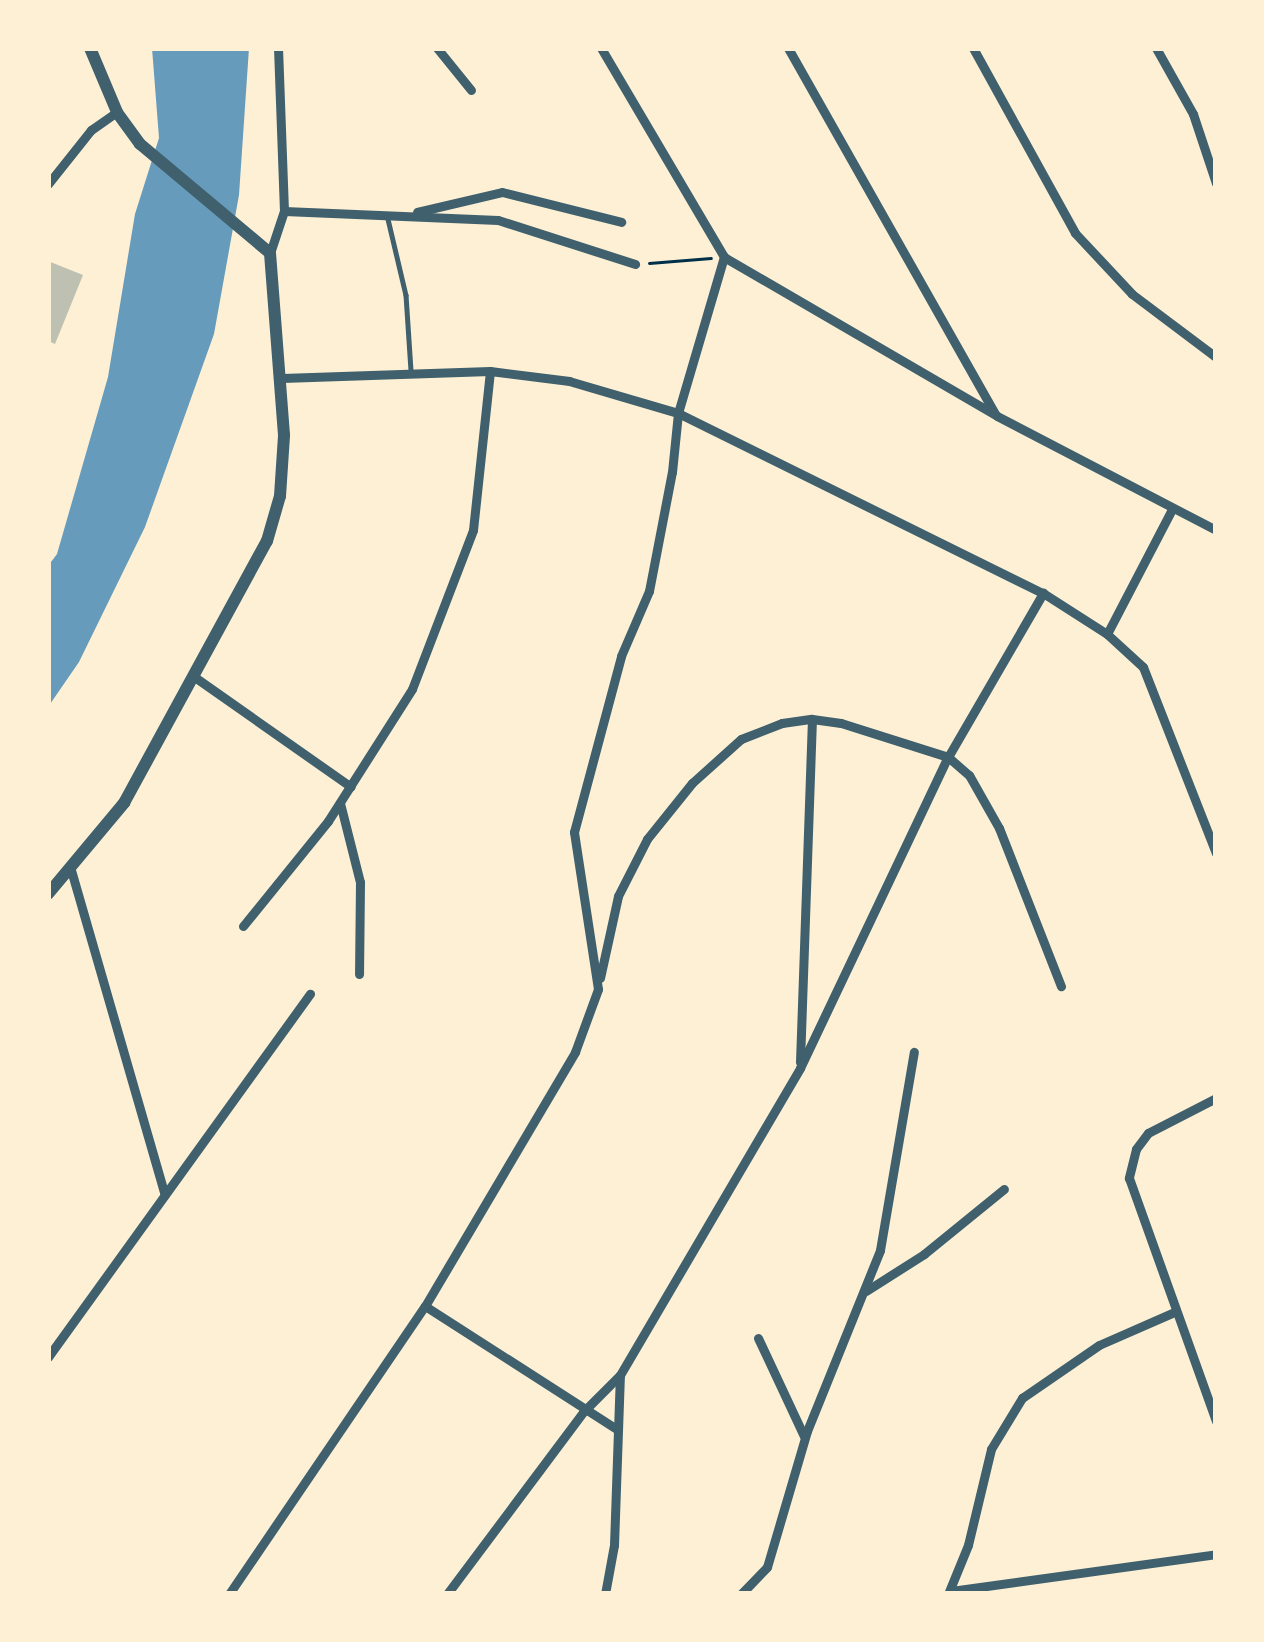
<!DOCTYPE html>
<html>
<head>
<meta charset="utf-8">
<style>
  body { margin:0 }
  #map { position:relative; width:1264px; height:1642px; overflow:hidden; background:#fdf0d5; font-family:"Work Sans",sans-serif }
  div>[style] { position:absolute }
  .water>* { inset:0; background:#669bbc }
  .building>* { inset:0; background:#bec0b2 }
  .path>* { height:3px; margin:-1.5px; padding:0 1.5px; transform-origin:1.5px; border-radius:1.5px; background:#003049 }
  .service>* { height:4.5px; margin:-2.25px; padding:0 2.25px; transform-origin:2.25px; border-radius:2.25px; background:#3f606c }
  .minor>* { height:9px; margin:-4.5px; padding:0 4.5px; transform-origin:4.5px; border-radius:4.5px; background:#3f606c }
  .tertiary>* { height:12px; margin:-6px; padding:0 6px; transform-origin:6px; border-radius:6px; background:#3f606c }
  span { translate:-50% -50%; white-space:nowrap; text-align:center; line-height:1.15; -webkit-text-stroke:9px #fdf0d5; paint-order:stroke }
  .frame { position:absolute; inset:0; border:51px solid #fdf0d5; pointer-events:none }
</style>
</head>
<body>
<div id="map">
  <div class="water">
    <i style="clip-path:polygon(152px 48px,249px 48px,239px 195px,214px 334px,145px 527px,79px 662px,48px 707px,48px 566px,57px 554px,108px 377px,135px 214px,159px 138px)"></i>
  </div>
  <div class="building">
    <i style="clip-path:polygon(48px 261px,83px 275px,55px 344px,48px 341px)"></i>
  </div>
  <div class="path">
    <i style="left:649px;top:263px;width:62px;rotate:-4.6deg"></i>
  </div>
  <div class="service">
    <i style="left:388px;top:219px;width:78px;rotate:76.7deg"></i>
    <i style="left:406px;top:295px;width:76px;rotate:86.2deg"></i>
  </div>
  <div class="minor">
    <i style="left:437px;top:48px;width:54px;rotate:51deg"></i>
    <i style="left:601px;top:48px;width:243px;rotate:59.5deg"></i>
    <i style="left:724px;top:257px;width:316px;rotate:30.2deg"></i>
    <i style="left:997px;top:416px;width:247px;rotate:27.5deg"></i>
    <i style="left:788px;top:48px;width:420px;rotate:60.5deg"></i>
    <i style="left:973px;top:48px;width:211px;rotate:61.1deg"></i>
    <i style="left:1075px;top:233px;width:83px;rotate:46.9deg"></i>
    <i style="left:1132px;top:294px;width:105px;rotate:36.9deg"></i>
    <i style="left:1156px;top:48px;width:76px;rotate:60.7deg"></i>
    <i style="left:1193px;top:114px;width:73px;rotate:71.6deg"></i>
    <i style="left:48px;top:184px;width:69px;rotate:-51.5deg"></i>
    <i style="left:91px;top:130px;width:32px;rotate:-35deg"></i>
    <i style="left:284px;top:211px;width:214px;rotate:2.4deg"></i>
    <i style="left:498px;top:220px;width:144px;rotate:17.8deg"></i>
    <i style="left:417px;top:212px;width:87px;rotate:-13.2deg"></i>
    <i style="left:502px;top:192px;width:123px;rotate:14.1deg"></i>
    <i style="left:270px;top:253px;width:44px;rotate:-71.6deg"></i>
    <i style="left:284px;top:211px;width:163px;rotate:-92.1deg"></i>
    <i style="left:282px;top:378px;width:208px;rotate:-1.9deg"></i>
    <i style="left:490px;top:371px;width:80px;rotate:7.2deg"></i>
    <i style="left:569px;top:381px;width:114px;rotate:16.4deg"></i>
    <i style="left:678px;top:413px;width:407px;rotate:26.3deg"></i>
    <i style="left:1043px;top:593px;width:76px;rotate:32.6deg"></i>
    <i style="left:1107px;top:634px;width:49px;rotate:42.5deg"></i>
    <i style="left:1143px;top:667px;width:200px;rotate:68.6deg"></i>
    <i style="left:1107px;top:634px;width:141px;rotate:-62.5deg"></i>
    <i style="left:196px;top:678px;width:189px;rotate:35.1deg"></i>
    <i style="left:340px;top:803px;width:81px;rotate:75.8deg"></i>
    <i style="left:360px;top:882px;width:92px;rotate:90.6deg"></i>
    <i style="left:71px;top:870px;width:338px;rotate:73.9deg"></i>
    <i style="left:243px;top:926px;width:135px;rotate:-51deg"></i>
    <i style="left:328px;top:821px;width:156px;rotate:-57.5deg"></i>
    <i style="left:412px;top:689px;width:170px;rotate:-69deg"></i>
    <i style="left:473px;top:530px;width:160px;rotate:-83.9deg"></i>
    <i style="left:600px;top:978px;width:84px;rotate:-77.6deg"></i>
    <i style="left:618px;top:896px;width:64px;rotate:-63deg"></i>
    <i style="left:647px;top:839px;width:72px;rotate:-51.2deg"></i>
    <i style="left:692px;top:783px;width:66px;rotate:-41.9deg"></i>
    <i style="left:741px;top:739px;width:44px;rotate:-21.3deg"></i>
    <i style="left:782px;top:723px;width:30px;rotate:-8deg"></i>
    <i style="left:812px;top:719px;width:29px;rotate:8deg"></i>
    <i style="left:841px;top:723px;width:112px;rotate:17.6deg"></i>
    <i style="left:948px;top:757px;width:28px;rotate:41deg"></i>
    <i style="left:969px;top:775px;width:61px;rotate:60.5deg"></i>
    <i style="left:999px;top:828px;width:170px;rotate:68.6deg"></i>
    <i style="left:800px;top:1062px;width:343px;rotate:-88deg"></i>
    <i style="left:1216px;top:1098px;width:76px;rotate:152.8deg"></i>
    <i style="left:1148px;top:1133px;width:20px;rotate:127deg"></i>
    <i style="left:1136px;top:1149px;width:30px;rotate:104deg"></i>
    <i style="left:1129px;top:1178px;width:258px;rotate:70.3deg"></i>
    <i style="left:866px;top:1291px;width:69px;rotate:-32.5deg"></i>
    <i style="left:924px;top:1254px;width:103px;rotate:-39.1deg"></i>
    <i style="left:425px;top:1306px;width:229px;rotate:32.7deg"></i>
    <i style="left:758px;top:1338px;width:108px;rotate:64.9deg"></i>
    <i style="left:48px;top:1357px;width:448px;rotate:-54.2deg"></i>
    <i style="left:951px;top:1591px;width:268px;rotate:-7.9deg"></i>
    <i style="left:229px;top:1594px;width:348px;rotate:-55.8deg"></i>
    <i style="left:425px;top:1306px;width:295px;rotate:-59.4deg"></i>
    <i style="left:575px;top:1052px;width:67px;rotate:-69.9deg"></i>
    <i style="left:598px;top:989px;width:159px;rotate:-98.7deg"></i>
    <i style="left:574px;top:832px;width:182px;rotate:-75deg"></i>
    <i style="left:621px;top:656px;width:71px;rotate:-66.7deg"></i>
    <i style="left:649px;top:591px;width:121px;rotate:-79.1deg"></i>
    <i style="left:672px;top:472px;width:59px;rotate:-84.2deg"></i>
    <i style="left:678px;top:413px;width:163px;rotate:-73.6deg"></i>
    <i style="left:447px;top:1594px;width:229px;rotate:-53.2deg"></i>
    <i style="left:584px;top:1411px;width:51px;rotate:-45deg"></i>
    <i style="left:620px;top:1375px;width:356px;rotate:-59.6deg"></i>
    <i style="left:800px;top:1068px;width:344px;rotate:-64.6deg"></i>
    <i style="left:948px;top:757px;width:190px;rotate:-59.9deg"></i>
    <i style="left:605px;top:1594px;width:50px;rotate:-79.6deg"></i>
    <i style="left:614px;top:1545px;width:170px;rotate:-88deg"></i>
    <i style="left:741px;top:1594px;width:37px;rotate:-46deg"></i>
    <i style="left:767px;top:1567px;width:142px;rotate:-73.6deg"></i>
    <i style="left:807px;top:1431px;width:195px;rotate:-68deg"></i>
    <i style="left:880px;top:1250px;width:201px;rotate:-80.3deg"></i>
    <i style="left:948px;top:1594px;width:53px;rotate:-67.8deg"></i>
    <i style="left:968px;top:1545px;width:99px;rotate:-76.5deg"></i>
    <i style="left:991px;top:1449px;width:60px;rotate:-58.7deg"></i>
    <i style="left:1022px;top:1398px;width:93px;rotate:-34.5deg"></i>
    <i style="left:1099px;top:1345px;width:82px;rotate:-23.7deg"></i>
  </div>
  <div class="tertiary">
    <i style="left:48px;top:894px;width:119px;rotate:-50.1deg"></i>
    <i style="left:124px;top:803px;width:298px;rotate:-61.4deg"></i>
    <i style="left:267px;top:541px;width:47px;rotate:-73.9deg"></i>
    <i style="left:280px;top:496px;width:61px;rotate:-86.2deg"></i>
    <i style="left:284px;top:435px;width:183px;rotate:-94.4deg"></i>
    <i style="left:270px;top:253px;width:170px;rotate:-140deg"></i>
    <i style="left:140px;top:144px;width:39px;rotate:-126deg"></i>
    <i style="left:117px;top:112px;width:69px;rotate:-112.9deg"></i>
  </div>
  <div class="frame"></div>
</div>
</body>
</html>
